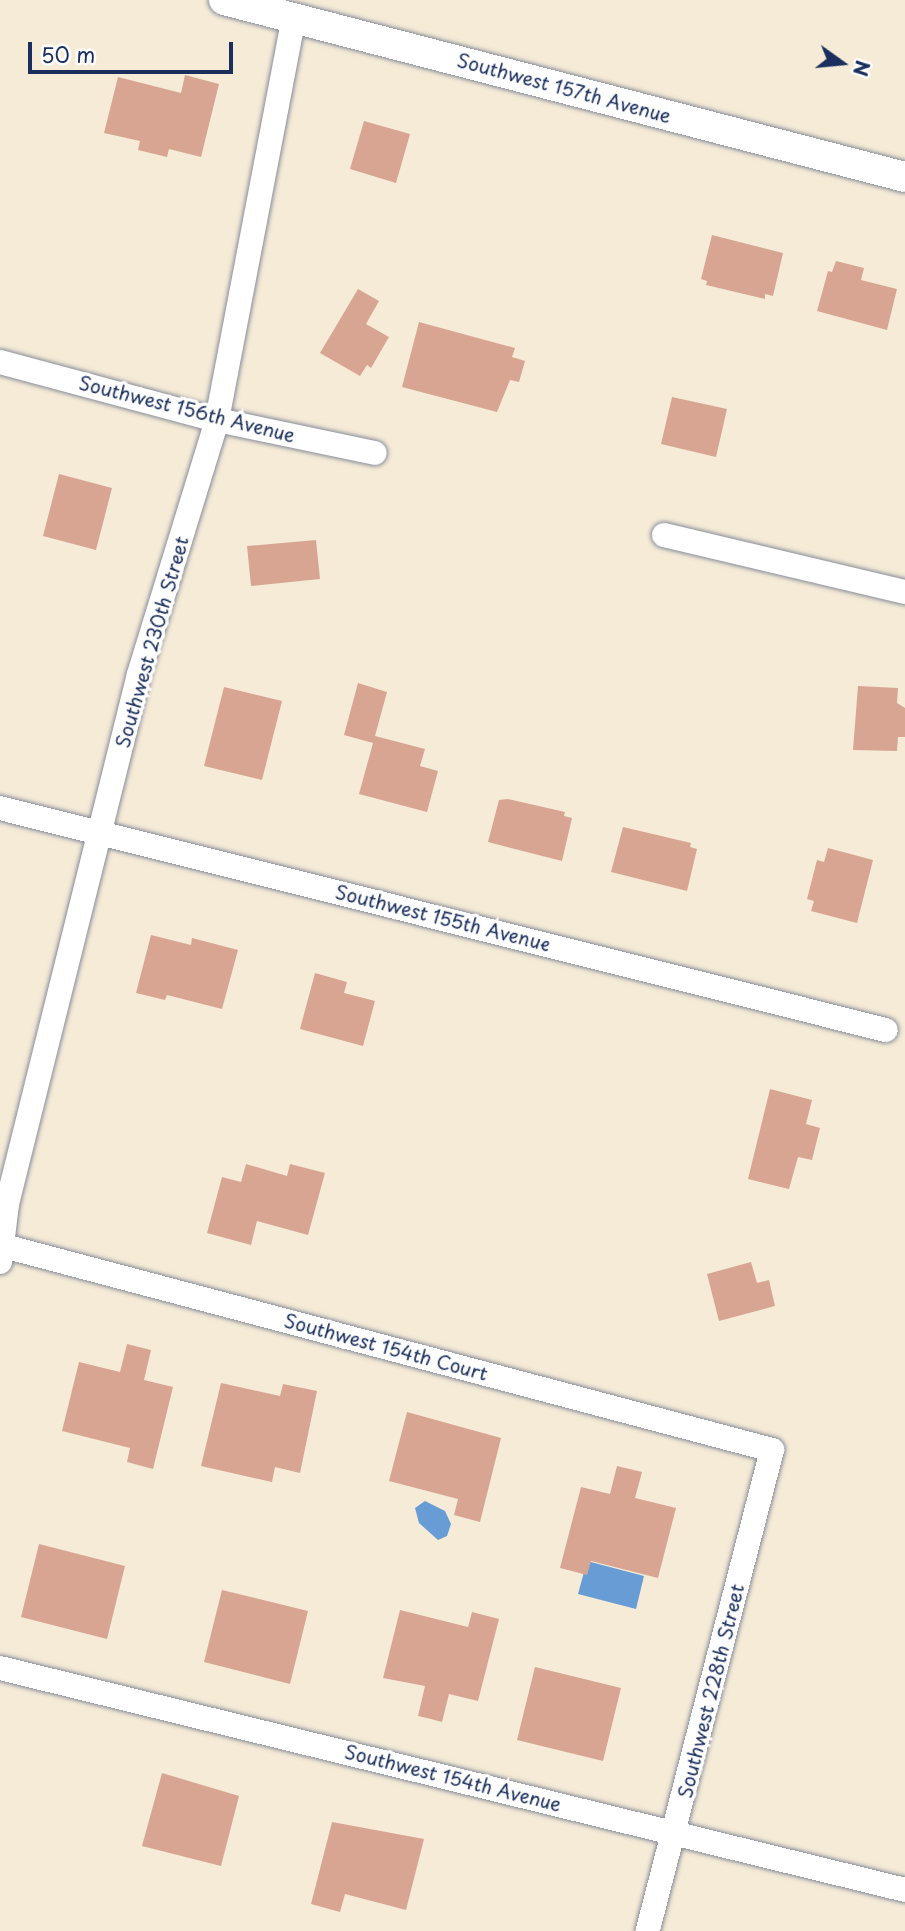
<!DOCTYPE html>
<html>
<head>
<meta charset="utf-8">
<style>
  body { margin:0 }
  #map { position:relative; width:905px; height:1931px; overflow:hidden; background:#f5ebd7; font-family:"Playpen Sans",sans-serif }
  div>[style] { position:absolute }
  .water>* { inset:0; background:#679dd4 }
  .building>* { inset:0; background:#d8a593 }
  .roads { filter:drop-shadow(0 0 2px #888d9a) drop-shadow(0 0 2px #888d9a) }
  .minor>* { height:24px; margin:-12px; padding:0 12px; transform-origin:12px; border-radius:12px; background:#fff }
  .tertiary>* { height:30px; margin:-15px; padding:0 15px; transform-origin:15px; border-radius:15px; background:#fff }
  span { translate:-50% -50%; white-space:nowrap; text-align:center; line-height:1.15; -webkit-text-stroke:7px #fff; paint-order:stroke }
  .street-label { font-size:19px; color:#1b2f5e }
  .north { position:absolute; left:807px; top:28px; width:70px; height:70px; -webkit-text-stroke:5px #fff; paint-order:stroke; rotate:105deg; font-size:19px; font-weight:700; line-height:28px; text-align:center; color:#1b2f5e }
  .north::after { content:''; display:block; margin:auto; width:24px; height:32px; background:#1b2f5e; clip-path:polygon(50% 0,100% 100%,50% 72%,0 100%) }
  .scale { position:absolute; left:28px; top:42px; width:205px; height:32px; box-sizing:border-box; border:4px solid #1b2f5e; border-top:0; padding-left:9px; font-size:21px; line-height:24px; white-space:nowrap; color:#1b2f5e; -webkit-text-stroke:5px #fff; paint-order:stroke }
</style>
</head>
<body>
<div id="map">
  <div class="water">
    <i style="clip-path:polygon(425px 1501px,445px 1511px,451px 1524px,447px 1536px,438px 1540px,419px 1523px,415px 1508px)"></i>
    <i style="clip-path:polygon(587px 1561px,644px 1576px,636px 1609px,578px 1594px)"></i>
  </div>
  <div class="building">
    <i style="clip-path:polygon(185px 75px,219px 84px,201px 157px,169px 149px,167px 157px,138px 150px,140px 141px,104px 133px,118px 77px,181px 93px)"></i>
    <i style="clip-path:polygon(364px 121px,410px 134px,396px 183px,350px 169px)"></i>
    <i style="clip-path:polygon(712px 235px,783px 253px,773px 296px,765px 294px,765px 299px,706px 285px,707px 281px,701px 279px)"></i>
    <i style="clip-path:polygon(836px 261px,864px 268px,861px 280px,897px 289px,887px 330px,817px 311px,828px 271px,832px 272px)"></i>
    <i style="clip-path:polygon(358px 289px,379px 301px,366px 324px,389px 337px,371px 368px,367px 365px,360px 376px,320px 353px)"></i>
    <i style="clip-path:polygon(419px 322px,515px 348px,512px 357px,525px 361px,519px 382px,510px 380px,497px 412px,402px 387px)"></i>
    <i style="clip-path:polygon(672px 397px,727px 409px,716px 457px,661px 444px)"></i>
    <i style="clip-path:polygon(59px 474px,112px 488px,96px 550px,43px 536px)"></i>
    <i style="clip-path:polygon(316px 540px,320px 579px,251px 586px,247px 546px)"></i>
    <i style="clip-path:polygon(358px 683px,387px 692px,375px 736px,425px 749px,420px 766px,438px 771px,427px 812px,359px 794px,373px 743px,344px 735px)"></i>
    <i style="clip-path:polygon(858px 686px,898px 688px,897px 703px,905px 708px,905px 737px,898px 737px,897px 751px,853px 750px)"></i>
    <i style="clip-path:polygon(224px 687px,282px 701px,262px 780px,204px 766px)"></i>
    <i style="clip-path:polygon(508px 799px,565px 812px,564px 816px,572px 818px,562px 861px,488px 842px,499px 800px)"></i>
    <i style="clip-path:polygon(623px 827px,691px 843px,690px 847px,697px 849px,687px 891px,611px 872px)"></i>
    <i style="clip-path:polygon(828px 848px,873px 860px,857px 923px,811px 911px,814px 901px,807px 899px,817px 860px,824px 862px)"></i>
    <i style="clip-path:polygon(151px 935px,191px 945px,192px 938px,238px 950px,222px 1009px,167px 995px,165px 1000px,136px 993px)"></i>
    <i style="clip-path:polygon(315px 973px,347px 982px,344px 993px,375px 1001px,363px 1046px,300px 1029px)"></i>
    <i style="clip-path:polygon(770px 1089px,812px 1100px,806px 1124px,820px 1128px,812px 1160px,798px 1157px,789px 1189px,748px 1179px)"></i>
    <i style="clip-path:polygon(246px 1164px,287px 1176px,290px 1164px,325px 1173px,308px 1235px,257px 1221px,251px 1245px,207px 1233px,222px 1177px,241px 1182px)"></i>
    <i style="clip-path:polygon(751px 1262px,757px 1283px,769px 1280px,775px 1306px,719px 1321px,707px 1274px)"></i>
    <i style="clip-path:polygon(127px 1344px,151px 1350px,144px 1380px,173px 1387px,153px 1469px,127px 1462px,130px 1448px,62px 1431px,79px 1362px,120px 1372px)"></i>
    <i style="clip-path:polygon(221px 1383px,280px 1396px,283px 1384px,317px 1391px,300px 1473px,275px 1467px,272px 1482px,201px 1466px)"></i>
    <i style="clip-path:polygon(407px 1412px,501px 1438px,480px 1522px,454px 1515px,458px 1499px,389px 1481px)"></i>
    <i style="clip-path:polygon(617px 1466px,642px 1472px,635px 1498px,676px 1508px,658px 1578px,591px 1561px,587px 1575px,560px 1568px,581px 1487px,610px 1494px)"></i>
    <i style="clip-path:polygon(39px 1544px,125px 1566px,107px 1639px,21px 1617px)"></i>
    <i style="clip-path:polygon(222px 1590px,308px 1611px,290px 1684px,204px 1662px)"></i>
    <i style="clip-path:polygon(400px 1610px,468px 1627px,472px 1612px,499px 1619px,478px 1701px,449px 1694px,442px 1722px,431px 1719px,418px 1716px,425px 1686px,383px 1678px)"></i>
    <i style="clip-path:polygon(535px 1667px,621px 1688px,603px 1761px,517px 1740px)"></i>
    <i style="clip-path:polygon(162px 1773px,239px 1796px,221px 1866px,142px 1846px)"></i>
    <i style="clip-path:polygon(332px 1822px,424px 1839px,406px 1910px,345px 1894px,340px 1912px,311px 1904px)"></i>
  </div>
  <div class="roads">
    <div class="minor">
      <i style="left:0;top:362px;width:225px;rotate:15deg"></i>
      <i style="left:217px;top:420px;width:161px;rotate:11.8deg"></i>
      <i style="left:664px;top:535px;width:248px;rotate:13.3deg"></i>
      <i style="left:0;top:808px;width:913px;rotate:14.07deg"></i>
      <i style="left:0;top:1245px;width:799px;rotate:14.87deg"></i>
      <i style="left:772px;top:1450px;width:497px;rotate:104.5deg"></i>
      <i style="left:0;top:1262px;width:58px;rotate:-83.1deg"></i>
      <i style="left:7px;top:1204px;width:546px;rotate:-76.01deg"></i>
      <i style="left:139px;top:674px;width:266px;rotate:-72.9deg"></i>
      <i style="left:217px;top:420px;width:409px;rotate:-79.2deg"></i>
      <i style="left:0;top:1668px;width:932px;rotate:13.78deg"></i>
    </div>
    <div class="tertiary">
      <i style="left:224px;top:0;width:704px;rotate:14.57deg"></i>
    </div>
  </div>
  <div class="street-label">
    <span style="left:564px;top:88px;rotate:15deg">Southwest 157th Avenue</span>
    <span style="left:187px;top:409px;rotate:14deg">Southwest 156th Avenue</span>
    <span style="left:152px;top:642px;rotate:-74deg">Southwest 230th Street</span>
    <span style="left:443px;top:918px;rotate:14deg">Southwest 155th Avenue</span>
    <span style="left:386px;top:1347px;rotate:15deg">Southwest 154th Court</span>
    <span style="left:711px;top:1691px;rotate:-76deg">Southwest 228th Street</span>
    <span style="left:453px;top:1778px;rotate:14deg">Southwest 154th Avenue</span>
  </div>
  <div class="north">N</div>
  <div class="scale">50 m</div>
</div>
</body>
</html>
